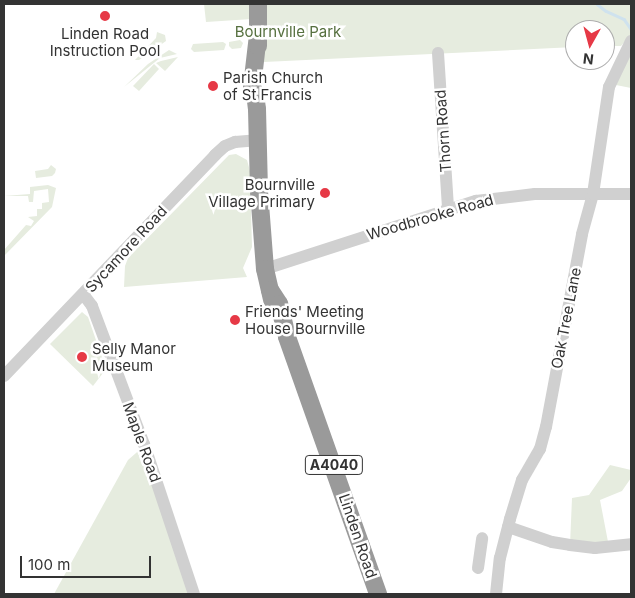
<!DOCTYPE html>
<html>
<head>
<meta charset="utf-8">
<style>
  body { margin:0 }
  #map { position:relative; width:635px; height:598px; overflow:hidden; background:#fff; font-family:Inter,sans-serif }
  div>[style] { position:absolute }
  .green>* { inset:0; background:#e6ecdf }
  .stream>* { height:2.5px; margin:-1.25px; padding:0 1.25px; transform-origin:1.25px; border-radius:1.25px; background:#cfe2ee }
  .minor>* { height:12px; margin:-6px; padding:0 6px; transform-origin:6px; border-radius:6px; background:#d0d0d0 }
  .highway>* { height:18px; margin:-9px; padding:0 9px; transform-origin:9px; border-radius:9px; background:#9a9a9a }
  .dots>* { width:14px; height:14px; translate:-50% -50%; box-sizing:border-box; border:2px solid #fff; border-radius:50% }
  span { translate:-50% -50%; white-space:nowrap; text-align:center; line-height:1.15; -webkit-text-stroke:5px #fff; paint-order:stroke }
  .shield-label span { padding:1px 4px; background:#fff; border:1px solid; border-radius:4px; -webkit-text-stroke-width:0 }
  .shield-label { font-size:14px; color:#333; font-weight:700 }
  .park-label { font-size:15px; color:#56703f }
  .poi-label { font-size:15px; color:#333 }
  .left { translate:0 -50%; text-align:left }
  .right { translate:-100% -50%; text-align:right }
  .street-label { font-size:15px; color:#333 }
  .frame { position:absolute; inset:0; border:5px solid #333; pointer-events:none }
  .north { position:absolute; left:565px; top:20px; width:50px; height:50px; box-sizing:border-box; background:#fff; border:1px solid #adadad; border-radius:50%; rotate:187deg; font-size:14px; font-weight:700; line-height:20px; text-align:center; color:#333 }
  .north::after { content:''; display:block; margin:auto; width:18px; height:22px; background:#e63946; clip-path:polygon(50% 0,100% 100%,50% 72%,0 100%) }
  .scale { position:absolute; left:20px; top:556px; width:131px; height:22px; box-sizing:border-box; border:2px solid #333; border-top:0; padding-left:6px; font-size:15px; line-height:18px; white-space:nowrap; color:#333; -webkit-text-stroke:4px #fff; paint-order:stroke }
</style>
</head>
<body>
<div id="map">
  <div class="green">
    <i style="clip-path:polygon(204px 4px,251px 4px,252px 19px,206px 22px)"></i>
    <i style="clip-path:polygon(258px 4px,631px 4px,631px 34px,621px 46px,605px 46px,605px 30px,575px 30px,575px 47px,264px 62px,258px 35px)"></i>
    <i style="clip-path:polygon(157px 32px,165px 35px,166px 41px,139px 60px,135px 60px,156px 38px)"></i>
    <i style="clip-path:polygon(240px 40px,243px 43px,241px 48px,232px 49px,229px 46px,229px 42px)"></i>
    <i style="clip-path:polygon(223px 42px,226px 44px,224px 50px,194px 52px,191px 49px,193px 44px)"></i>
    <i style="clip-path:polygon(169px 50px,177px 54px,160px 58px,124px 87px,148px 64px)"></i>
    <i style="clip-path:polygon(631px 52px,631px 88px,616px 85px)"></i>
    <i style="clip-path:polygon(178px 57px,165px 71px,156px 63px,161px 61px)"></i>
    <i style="clip-path:polygon(154px 64px,159px 69px,139px 91px,133px 86px)"></i>
    <i style="clip-path:polygon(236px 154px,247px 160px,250px 171px,252px 247px,243px 268px,247px 277px,124px 287px,125px 266px,128px 258px,229px 155px)"></i>
    <i style="clip-path:polygon(51px 165px,56px 169px,55px 173px,52px 176px,36px 178px,35px 171px,48px 169px)"></i>
    <i style="clip-path:polygon(48px 185px,56px 188px,52px 207px,4px 256px,4px 250px,26px 225px,31px 226px,34px 221px,28px 217px,37px 216px,37px 209px,42px 209px,42px 203px,49px 202px,48px 189px,34px 191px,33px 202px,29px 202px,28px 196px,4px 196px,30px 194px,30px 187px)"></i>
    <i style="clip-path:polygon(82px 312px,88px 317px,106px 369px,93px 386px,50px 344px)"></i>
    <i style="clip-path:polygon(144px 446px,194px 594px,54px 594px,128px 460px)"></i>
    <i style="clip-path:polygon(610px 465px,631px 470px,631px 478px,622px 491px,600px 500px,609px 547px,570px 545px,572px 498px,589px 495px)"></i>
  </div>
  <div class="stream">
    <i style="left:597px;top:4px;width:11px;rotate:38deg"></i>
    <i style="left:606px;top:11px;width:20px;rotate:24deg"></i>
    <i style="left:624px;top:19px;width:12px;rotate:55deg"></i>
  </div>
  <div class="minor">
    <i style="left:438px;top:53px;width:156px;rotate:86.3deg"></i>
    <i style="left:265px;top:269px;width:222px;rotate:-17.9deg"></i>
    <i style="left:476px;top:201px;width:59px;rotate:-6.8deg"></i>
    <i style="left:535px;top:194px;width:96px"></i>
    <i style="left:83px;top:294px;width:15px;rotate:53deg"></i>
    <i style="left:92px;top:306px;width:147px;rotate:69.4deg"></i>
    <i style="left:144px;top:444px;width:158px;rotate:71.6deg"></i>
    <i style="left:4px;top:376px;width:306px;rotate:-46.3deg"></i>
    <i style="left:215px;top:155px;width:13px;rotate:-42deg"></i>
    <i style="left:225px;top:146px;width:11px;rotate:-22deg"></i>
    <i style="left:235px;top:142px;width:23px;rotate:-5deg"></i>
    <i style="left:508px;top:527px;width:46px;rotate:18.8deg"></i>
    <i style="left:552px;top:542px;width:18px;rotate:9deg"></i>
    <i style="left:570px;top:545px;width:25px;rotate:7deg"></i>
    <i style="left:595px;top:548px;width:36px;rotate:-6deg"></i>
    <i style="left:478px;top:568px;width:30px;rotate:-82deg"></i>
    <i style="left:496px;top:594px;width:36px;rotate:-84deg"></i>
    <i style="left:500px;top:558px;width:40px;rotate:-75.6deg"></i>
    <i style="left:510px;top:519px;width:41px;rotate:-72.9deg"></i>
    <i style="left:522px;top:480px;width:36px;rotate:-60deg"></i>
    <i style="left:540px;top:449px;width:23px;rotate:-75deg"></i>
    <i style="left:546px;top:427px;width:196px;rotate:-79.4deg"></i>
    <i style="left:582px;top:234px;width:41px;rotate:-74.6deg"></i>
    <i style="left:593px;top:194px;width:108px;rotate:-81.5deg"></i>
    <i style="left:609px;top:87px;width:51px;rotate:-64.4deg"></i>
  </div>
  <div class="highway">
    <i style="left:258px;top:35px;width:52px;rotate:96.6deg"></i>
    <i style="left:252px;top:87px;width:7px;rotate:63deg"></i>
    <i style="left:255px;top:93px;width:16px;rotate:83deg"></i>
    <i style="left:257px;top:109px;width:82px;rotate:88.6deg"></i>
    <i style="left:259px;top:191px;width:78px;rotate:85.6deg"></i>
    <i style="left:265px;top:269px;width:32px;rotate:77deg"></i>
    <i style="left:258px;top:46px;width:42px;rotate:-90deg"></i>
    <i style="left:270px;top:290px;width:17px;rotate:57deg"></i>
    <i style="left:279px;top:304px;width:34px;rotate:76deg"></i>
    <i style="left:287px;top:337px;width:273px;rotate:70.5deg"></i>
  </div>
  <div class="dots">
    <i style="left:105px;top:16px;background:#e63946"></i>
    <i style="left:213px;top:86px;background:#e63946"></i>
    <i style="left:325px;top:193px;background:#e63946"></i>
    <i style="left:235px;top:320px;background:#e63946"></i>
    <i style="left:82px;top:357px;background:#e63946"></i>
  </div>
  <div class="shield-label">
    <span style="left:334px;top:465px">A4040</span>
  </div>
  <div class="park-label">
    <span style="left:288px;top:32px">Bournville Park</span>
  </div>
  <div class="poi-label">
    <span style="left:105px;top:42px">Linden Road<br>Instruction Pool</span>
    <span class="left" style="left:223px;top:86px">Parish Church<br>of St Francis</span>
    <span class="right" style="left:315px;top:193px">Bournville<br>Village Primary</span>
    <span class="left" style="left:245px;top:320px">Friends' Meeting<br>House Bournville</span>
    <span class="left" style="left:92px;top:357px">Selly Manor<br>Museum</span>
  </div>
  <div class="street-label">
    <span style="left:443px;top:131px;rotate:-94deg">Thorn Road</span>
    <span style="left:430px;top:217px;rotate:-16deg">Woodbrooke Road</span>
    <span style="left:126px;top:249px;rotate:-47deg">Sycamore Road</span>
    <span style="left:566px;top:318px;rotate:-79deg">Oak Tree Lane</span>
    <span style="left:142px;top:442px;rotate:70deg">Maple Road</span>
    <span style="left:358px;top:536px;rotate:71deg">Linden Road</span>
  </div>
  <div class="frame"></div>
  <div class="north">N</div>
  <div class="scale">100 m</div>
</div>
</body>
</html>
